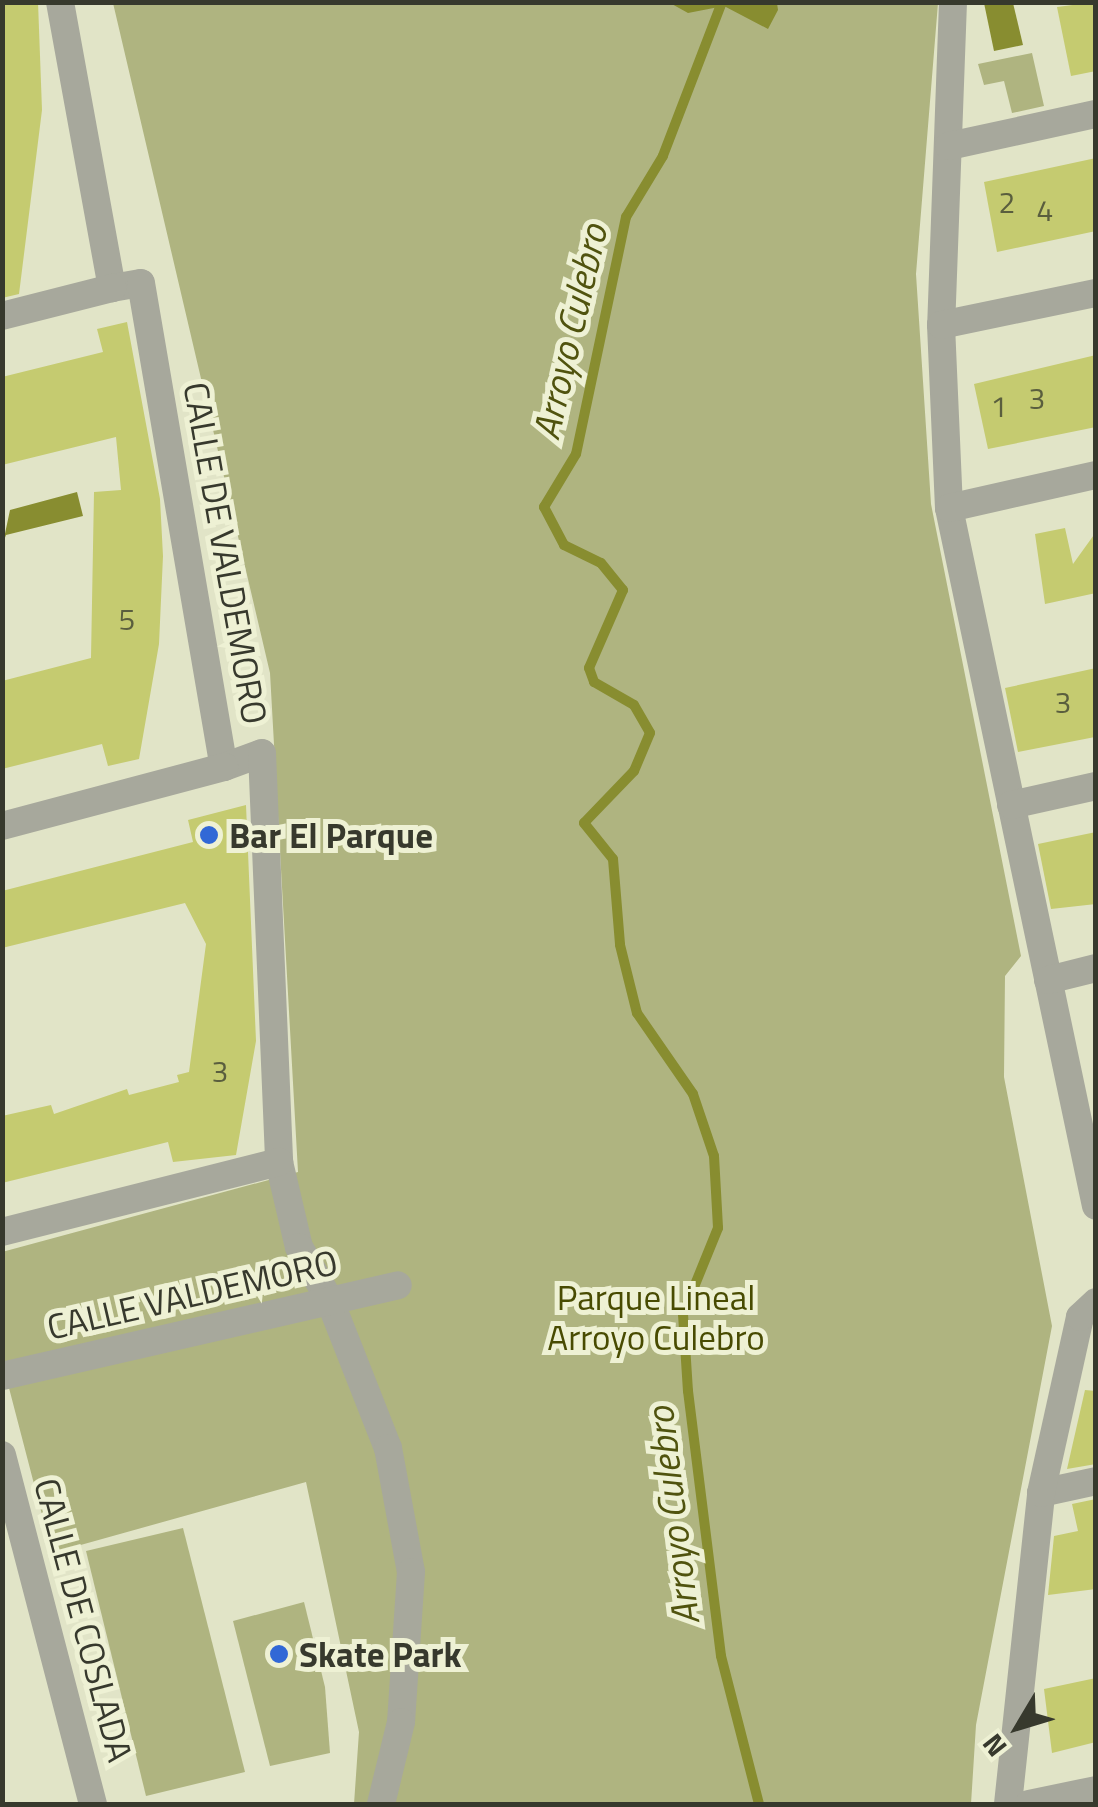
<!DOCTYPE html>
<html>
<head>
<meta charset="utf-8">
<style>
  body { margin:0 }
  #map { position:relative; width:1098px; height:1807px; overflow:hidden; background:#e1e4c7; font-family:"Titillium Web",sans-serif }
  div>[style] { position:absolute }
  .green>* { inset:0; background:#afb480 }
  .water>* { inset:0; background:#888d30 }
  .stream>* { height:10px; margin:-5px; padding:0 5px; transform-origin:5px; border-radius:5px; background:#888d30 }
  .building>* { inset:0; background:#c5cb70 }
  .street>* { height:28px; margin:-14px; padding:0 14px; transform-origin:14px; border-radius:14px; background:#a7a89c }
  .dots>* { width:28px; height:28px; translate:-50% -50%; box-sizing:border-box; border:5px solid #eef1d4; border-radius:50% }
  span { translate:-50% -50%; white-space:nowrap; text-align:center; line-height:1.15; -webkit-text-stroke:10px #eef1d4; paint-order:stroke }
  .number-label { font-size:30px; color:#5a5e3e }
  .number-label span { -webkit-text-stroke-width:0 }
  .street-label { font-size:35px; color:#37392d }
  .poi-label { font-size:35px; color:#37392d; font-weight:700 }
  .left { translate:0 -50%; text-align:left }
  .park-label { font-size:35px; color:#484b01 }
  .water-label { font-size:38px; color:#50530e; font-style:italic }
  .frame { position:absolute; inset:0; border:5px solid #37392d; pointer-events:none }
  .north { position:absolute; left:968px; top:1677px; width:100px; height:100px; -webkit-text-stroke:8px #eef1d4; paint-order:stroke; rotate:232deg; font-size:28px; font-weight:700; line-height:40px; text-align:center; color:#37392d }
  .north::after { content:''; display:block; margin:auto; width:35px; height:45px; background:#37392d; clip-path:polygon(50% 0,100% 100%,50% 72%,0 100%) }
</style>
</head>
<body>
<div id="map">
  <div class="green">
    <i style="clip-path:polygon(113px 3px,938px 3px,916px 274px,931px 504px,1021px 956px,1005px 976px,1004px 1077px,1052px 1326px,976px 1725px,971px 1804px,354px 1804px,359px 1732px,306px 1482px,52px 1553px,3px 1365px,2px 1252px,298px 1172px,270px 673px)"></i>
    <i style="clip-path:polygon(1032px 53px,1044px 106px,1012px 113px,1004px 81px,984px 85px,978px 64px)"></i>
    <i style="clip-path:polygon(183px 1528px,245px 1772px,146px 1796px,86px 1551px)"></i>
    <i style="clip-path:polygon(304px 1602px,325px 1687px,330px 1753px,270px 1766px,233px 1621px)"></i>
  </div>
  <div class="water">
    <i style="clip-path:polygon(670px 3px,777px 3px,778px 10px,768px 29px,724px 6px,688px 13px)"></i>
    <i style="clip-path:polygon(984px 3px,1013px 3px,1023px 45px,994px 51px)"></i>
    <i style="clip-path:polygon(77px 492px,83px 516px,6px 535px,3px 543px,10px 510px)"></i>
  </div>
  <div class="stream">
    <i style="left:722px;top:2px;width:165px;rotate:111deg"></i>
    <i style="left:663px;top:156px;width:71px;rotate:121.2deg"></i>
    <i style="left:626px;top:217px;width:242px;rotate:101.9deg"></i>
    <i style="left:576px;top:454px;width:62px;rotate:121.1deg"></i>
    <i style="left:544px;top:507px;width:43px;rotate:62.2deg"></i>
    <i style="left:564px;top:545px;width:41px;rotate:25.9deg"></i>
    <i style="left:601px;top:563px;width:35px;rotate:51deg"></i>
    <i style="left:623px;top:590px;width:85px;rotate:113.6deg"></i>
    <i style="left:589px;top:668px;width:15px;rotate:70deg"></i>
    <i style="left:594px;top:682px;width:46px;rotate:29.9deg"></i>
    <i style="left:634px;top:705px;width:32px;rotate:60deg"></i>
    <i style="left:650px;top:733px;width:41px;rotate:112.8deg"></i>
    <i style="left:634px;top:771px;width:72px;rotate:133.9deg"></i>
    <i style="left:584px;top:823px;width:46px;rotate:51.1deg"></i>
    <i style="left:613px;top:859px;width:86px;rotate:85.3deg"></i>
    <i style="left:620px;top:945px;width:70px;rotate:76deg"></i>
    <i style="left:637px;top:1013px;width:98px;rotate:55.3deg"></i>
    <i style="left:693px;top:1094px;width:65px;rotate:71.3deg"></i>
    <i style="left:714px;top:1156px;width:72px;rotate:86.8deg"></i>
    <i style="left:718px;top:1228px;width:93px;rotate:112.1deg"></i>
    <i style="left:683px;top:1314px;width:77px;rotate:86.3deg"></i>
    <i style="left:688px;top:1391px;width:267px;rotate:82.9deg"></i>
    <i style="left:721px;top:1656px;width:153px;rotate:75.6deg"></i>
  </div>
  <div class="building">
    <i style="clip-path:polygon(2px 2px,38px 2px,42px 110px,19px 294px,2px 298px)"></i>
    <i style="clip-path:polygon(1096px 2px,1096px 71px,1071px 76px,1057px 7px)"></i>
    <i style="clip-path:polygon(1096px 158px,1096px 231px,997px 252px,984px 182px)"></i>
    <i style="clip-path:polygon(127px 322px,160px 499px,163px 556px,159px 644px,139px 759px,108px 766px,102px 744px,2px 769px,2px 681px,91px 658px,94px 492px,121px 490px,116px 437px,2px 465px,2px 377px,103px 352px,97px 329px)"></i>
    <i style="clip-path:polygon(1096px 355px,1096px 427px,988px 449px,974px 384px)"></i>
    <i style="clip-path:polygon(1065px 528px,1073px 564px,1096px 532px,1096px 593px,1045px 604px,1035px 534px)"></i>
    <i style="clip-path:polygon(1096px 668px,1095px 737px,1018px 752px,1005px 688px)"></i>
    <i style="clip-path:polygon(246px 805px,256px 1041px,236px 1155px,173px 1162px,168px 1142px,2px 1183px,2px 1116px,51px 1105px,54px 1114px,127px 1089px,129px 1095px,179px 1082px,177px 1075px,189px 1072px,206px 944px,185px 903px,2px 948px,2px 891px,193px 842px,188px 820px)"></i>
    <i style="clip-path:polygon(1096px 832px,1096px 904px,1051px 909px,1038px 844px)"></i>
    <i style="clip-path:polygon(1085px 1390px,1096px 1391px,1096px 1464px,1067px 1469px)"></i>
    <i style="clip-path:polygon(1096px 1499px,1096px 1589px,1048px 1595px,1054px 1536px,1078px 1531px,1072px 1504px)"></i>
    <i style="clip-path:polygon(1096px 1678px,1096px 1742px,1052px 1753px,1044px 1689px)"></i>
  </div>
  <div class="street">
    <i style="left:60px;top:2px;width:291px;rotate:79.7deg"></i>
    <i style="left:112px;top:288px;width:29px;rotate:-10deg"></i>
    <i style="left:141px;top:283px;width:491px;rotate:80.3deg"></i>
    <i style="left:224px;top:767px;width:40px;rotate:-20.2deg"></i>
    <i style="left:262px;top:753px;width:409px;rotate:87.6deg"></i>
    <i style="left:279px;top:1162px;width:87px;rotate:76.8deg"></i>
    <i style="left:299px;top:1247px;width:62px;rotate:60.1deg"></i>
    <i style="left:330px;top:1301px;width:158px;rotate:68.5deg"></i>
    <i style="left:388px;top:1448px;width:126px;rotate:79.5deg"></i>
    <i style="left:411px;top:1572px;width:150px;rotate:93.8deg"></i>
    <i style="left:401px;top:1722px;width:84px;rotate:103.7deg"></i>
    <i style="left:953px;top:2px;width:323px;rotate:92.1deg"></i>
    <i style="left:941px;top:325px;width:183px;rotate:87.5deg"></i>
    <i style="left:949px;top:508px;width:713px;rotate:78.11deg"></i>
    <i style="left:949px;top:146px;width:150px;rotate:-12.3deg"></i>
    <i style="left:2px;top:316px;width:114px;rotate:-14.3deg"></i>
    <i style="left:941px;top:325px;width:158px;rotate:-11.7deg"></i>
    <i style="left:949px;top:508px;width:151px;rotate:-12.7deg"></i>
    <i style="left:1011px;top:805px;width:87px;rotate:-12.6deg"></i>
    <i style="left:2px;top:826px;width:230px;rotate:-14.9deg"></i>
    <i style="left:1048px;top:980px;width:49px;rotate:-14deg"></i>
    <i style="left:2px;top:1232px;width:286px;rotate:-14.2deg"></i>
    <i style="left:2px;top:1376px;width:406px;rotate:-12.9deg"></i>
    <i style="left:2px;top:1455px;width:361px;rotate:75.4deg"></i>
    <i style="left:1041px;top:1493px;width:56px;rotate:-12.3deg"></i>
    <i style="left:1008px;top:1804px;width:313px;rotate:-83.9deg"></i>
    <i style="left:1041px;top:1493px;width:180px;rotate:-77.5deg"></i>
    <i style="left:1080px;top:1317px;width:22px;rotate:-43deg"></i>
    <i style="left:1029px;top:1804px;width:68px;rotate:-11.8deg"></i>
  </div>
  <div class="dots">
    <i style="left:209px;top:835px;background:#3168d6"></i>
    <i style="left:279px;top:1654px;background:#3168d6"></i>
  </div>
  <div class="number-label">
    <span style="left:1007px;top:202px">2</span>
    <span style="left:1045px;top:210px">4</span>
    <span style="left:1037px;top:398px">3</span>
    <span style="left:999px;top:406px">1</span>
    <span style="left:127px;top:619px">5</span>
    <span style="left:1063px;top:702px">3</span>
    <span style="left:220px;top:1071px">3</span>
  </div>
  <div class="street-label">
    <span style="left:226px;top:553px;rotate:80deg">CALLE DE VALDEMORO</span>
    <span style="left:192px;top:1294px;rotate:-13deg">CALLE VALDEMORO</span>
    <span style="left:84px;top:1620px;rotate:75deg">CALLE DE COSLADA</span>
  </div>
  <div class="poi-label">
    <span class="left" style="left:229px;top:835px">Bar El Parque</span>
    <span class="left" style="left:299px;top:1654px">Skate Park</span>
  </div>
  <div class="park-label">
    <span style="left:656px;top:1317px">Parque Lineal<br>Arroyo Culebro</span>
  </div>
  <div class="water-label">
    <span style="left:570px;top:332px;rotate:-77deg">Arroyo Culebro</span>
    <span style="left:673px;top:1516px;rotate:-97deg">Arroyo Culebro</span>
  </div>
  <div class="frame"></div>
  <div class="north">N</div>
</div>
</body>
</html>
